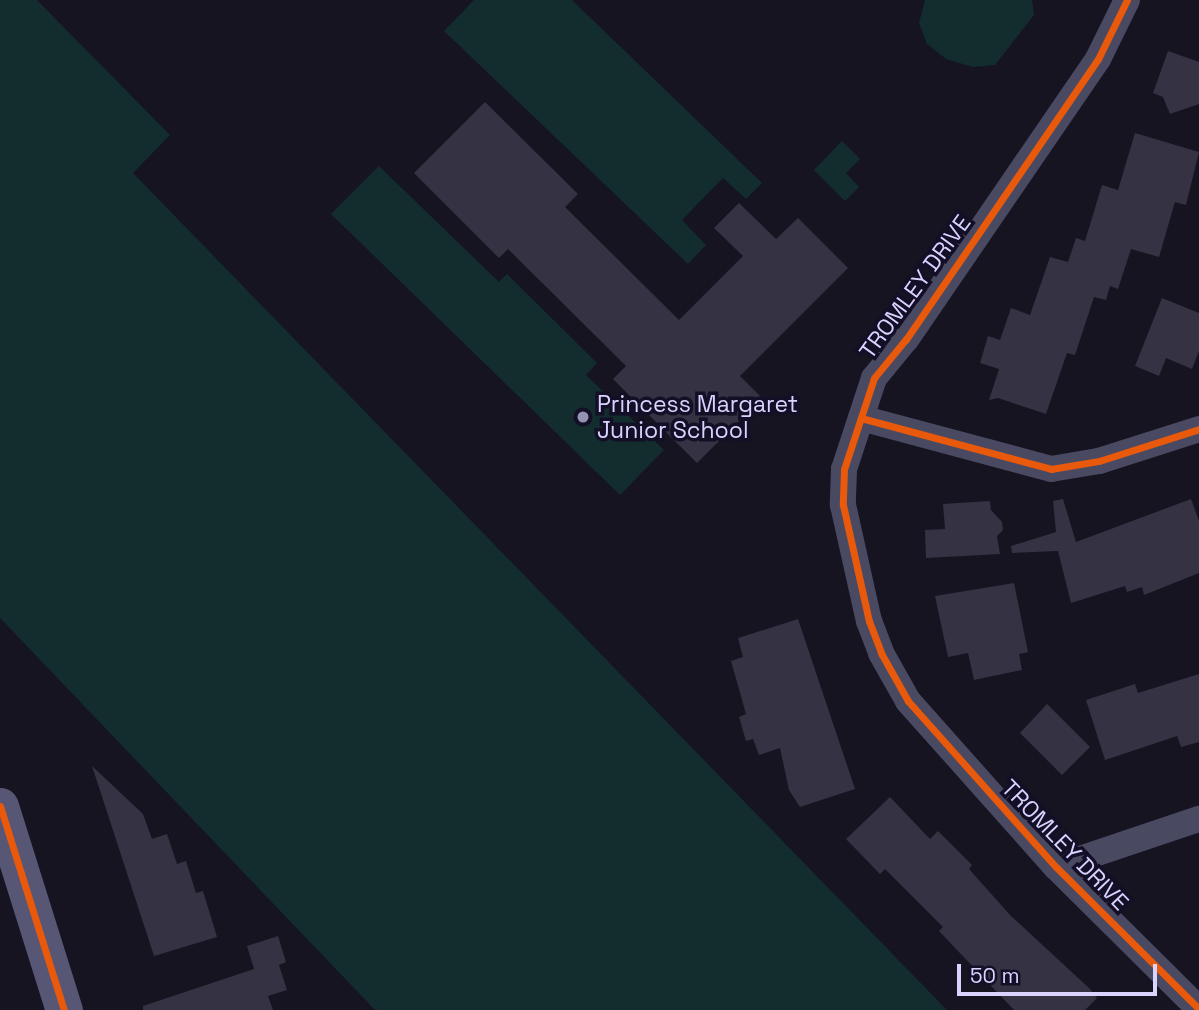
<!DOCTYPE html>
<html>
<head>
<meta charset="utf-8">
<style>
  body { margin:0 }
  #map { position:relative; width:1199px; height:1010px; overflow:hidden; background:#161421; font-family:"Space Grotesk",sans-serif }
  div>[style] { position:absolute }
  .green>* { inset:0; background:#132c2d }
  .building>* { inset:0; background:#343243 }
  .minor>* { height:26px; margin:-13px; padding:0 13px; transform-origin:13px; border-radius:13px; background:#4a4962 }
  .secondary>* { height:37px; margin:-18.5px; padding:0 18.5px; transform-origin:18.5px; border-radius:18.5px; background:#575674 }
  .cycleway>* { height:7px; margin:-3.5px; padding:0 3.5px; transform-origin:3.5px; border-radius:3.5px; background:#e8590c }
  .dots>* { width:19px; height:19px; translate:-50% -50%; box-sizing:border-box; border:4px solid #130f26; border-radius:50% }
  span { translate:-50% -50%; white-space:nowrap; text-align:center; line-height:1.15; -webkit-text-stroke:7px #130f26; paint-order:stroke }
  .street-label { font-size:23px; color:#d9d4ff }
  .poi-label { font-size:23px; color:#d9d4ff }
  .left { translate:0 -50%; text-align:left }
  .scale { position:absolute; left:957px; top:964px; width:200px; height:32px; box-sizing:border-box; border:4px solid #d9d4ff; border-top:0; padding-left:9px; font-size:21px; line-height:24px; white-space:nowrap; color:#d9d4ff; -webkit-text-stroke:5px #130f26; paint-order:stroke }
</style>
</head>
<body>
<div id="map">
  <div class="green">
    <i style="clip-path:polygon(0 0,37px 0,170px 135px,133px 173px,947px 1010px,375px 1010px,0 618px)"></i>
    <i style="clip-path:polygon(474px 0,572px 0,762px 183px,746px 199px,723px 178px,682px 220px,706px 245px,688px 264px,444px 31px)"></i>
    <i style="clip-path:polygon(925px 0,1032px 0,1034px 15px,995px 65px,973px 67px,946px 59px,927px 44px,919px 23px)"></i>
    <i style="clip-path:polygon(842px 141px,860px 159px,846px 173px,859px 187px,845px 201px,814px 170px)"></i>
    <i style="clip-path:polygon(379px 166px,499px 282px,507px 274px,597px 363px,586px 375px,664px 450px,620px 495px,331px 214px)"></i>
  </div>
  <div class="building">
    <i style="clip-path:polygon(1168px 51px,1199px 62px,1199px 104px,1170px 114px,1163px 97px,1153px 93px)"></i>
    <i style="clip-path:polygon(485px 102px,578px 194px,565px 207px,679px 320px,743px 256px,714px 228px,739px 203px,776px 239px,798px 218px,848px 268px,740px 376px,762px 398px,697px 463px,613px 379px,626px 366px,508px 249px,499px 258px,414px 173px)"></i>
    <i style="clip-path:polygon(1135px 133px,1199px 152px,1186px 205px,1175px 202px,1159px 257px,1131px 249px,1118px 289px,1110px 286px,1106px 300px,1094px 297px,1075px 355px,1067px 353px,1046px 414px,998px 398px,989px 400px,999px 369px,980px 363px,988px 336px,1000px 340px,1011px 308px,1030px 315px,1050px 257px,1068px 262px,1076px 238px,1085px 241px,1102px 185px,1118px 190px)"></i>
    <i style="clip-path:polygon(1162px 298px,1199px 313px,1199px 351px,1192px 369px,1166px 358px,1159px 376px,1135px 366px)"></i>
    <i style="clip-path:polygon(1063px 499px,1076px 542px,1191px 499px,1199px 521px,1199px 573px,1144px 595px,1142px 587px,1127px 592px,1125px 586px,1071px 603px,1058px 551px,1012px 553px,1011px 546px,1056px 532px,1053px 501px)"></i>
    <i style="clip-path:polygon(990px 501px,991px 510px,1002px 522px,1003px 530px,997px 536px,1000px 554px,926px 558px,925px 530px,945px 529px,943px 504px)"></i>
    <i style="clip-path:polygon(1014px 583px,1028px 652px,1019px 654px,1022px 670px,974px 680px,968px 653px,948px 657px,935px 596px)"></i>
    <i style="clip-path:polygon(798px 619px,855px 789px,800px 807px,789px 790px,780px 748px,759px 755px,753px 739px,746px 741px,739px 717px,746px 714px,731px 661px,743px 657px,738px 638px)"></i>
    <i style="clip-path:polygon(1199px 674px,1199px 742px,1181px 747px,1177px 736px,1105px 760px,1086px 700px,1135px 684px,1138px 693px)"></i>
    <i style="clip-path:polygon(1047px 704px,1090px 747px,1062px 775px,1020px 733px)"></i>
    <i style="clip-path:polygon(92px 766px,143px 814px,152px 839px,167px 834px,177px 864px,186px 861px,196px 893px,203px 891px,217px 937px,154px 956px)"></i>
    <i style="clip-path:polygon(890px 797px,930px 839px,938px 831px,972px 865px,969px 869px,1010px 915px,1090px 989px,1097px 998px,1085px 1010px,1014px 1010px,939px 931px,943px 927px,885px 869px,880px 874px,846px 839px)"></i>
    <i style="clip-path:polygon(278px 936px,286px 962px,279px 965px,287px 990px,268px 996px,273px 1010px,143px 1010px,143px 1006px,254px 969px,247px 946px)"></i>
  </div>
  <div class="minor">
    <i style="left:1127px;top:0;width:66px;rotate:116.2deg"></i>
    <i style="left:1098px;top:59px;width:340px;rotate:124.4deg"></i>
    <i style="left:906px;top:339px;width:50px;rotate:129.4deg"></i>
    <i style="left:874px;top:378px;width:96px;rotate:108.2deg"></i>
    <i style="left:844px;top:469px;width:36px;rotate:92deg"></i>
    <i style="left:843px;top:505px;width:119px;rotate:77.4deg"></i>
    <i style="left:869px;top:621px;width:34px;rotate:69deg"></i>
    <i style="left:881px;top:653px;width:55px;rotate:60.6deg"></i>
    <i style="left:908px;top:701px;width:222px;rotate:48.3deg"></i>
    <i style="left:1056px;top:867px;width:202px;rotate:44.8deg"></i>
    <i style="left:861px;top:418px;width:197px;rotate:15deg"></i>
    <i style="left:1051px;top:469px;width:49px;rotate:-9.5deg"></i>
    <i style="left:1099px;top:461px;width:105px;rotate:-17.7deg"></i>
    <i style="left:1056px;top:867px;width:151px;rotate:-18.6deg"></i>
  </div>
  <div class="secondary">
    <i style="left:0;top:806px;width:214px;rotate:72.6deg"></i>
  </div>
  <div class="cycleway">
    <i style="left:1127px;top:0;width:66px;rotate:116.2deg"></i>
    <i style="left:1098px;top:59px;width:340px;rotate:124.4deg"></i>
    <i style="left:906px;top:339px;width:50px;rotate:129.4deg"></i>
    <i style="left:874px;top:378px;width:96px;rotate:108.2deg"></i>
    <i style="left:844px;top:469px;width:36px;rotate:92deg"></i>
    <i style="left:843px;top:505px;width:119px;rotate:77.4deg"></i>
    <i style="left:869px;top:621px;width:34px;rotate:69deg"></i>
    <i style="left:881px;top:653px;width:55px;rotate:60.6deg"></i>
    <i style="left:908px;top:701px;width:222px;rotate:48.3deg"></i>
    <i style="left:1056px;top:867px;width:202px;rotate:44.8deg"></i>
    <i style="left:861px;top:418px;width:197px;rotate:15deg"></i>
    <i style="left:1051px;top:469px;width:49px;rotate:-9.5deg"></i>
    <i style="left:1099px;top:461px;width:105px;rotate:-17.7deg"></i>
    <i style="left:0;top:806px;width:214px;rotate:72.6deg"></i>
  </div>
  <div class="dots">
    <i style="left:583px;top:417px;background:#9591b1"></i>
  </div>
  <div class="street-label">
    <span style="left:915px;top:287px;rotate:-54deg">TROMLEY DRIVE</span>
    <span style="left:1065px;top:845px;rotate:46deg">TROMLEY DRIVE</span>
  </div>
  <div class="poi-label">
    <span class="left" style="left:597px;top:417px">Princess Margaret<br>Junior School</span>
  </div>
  <div class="scale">50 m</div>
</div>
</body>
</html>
